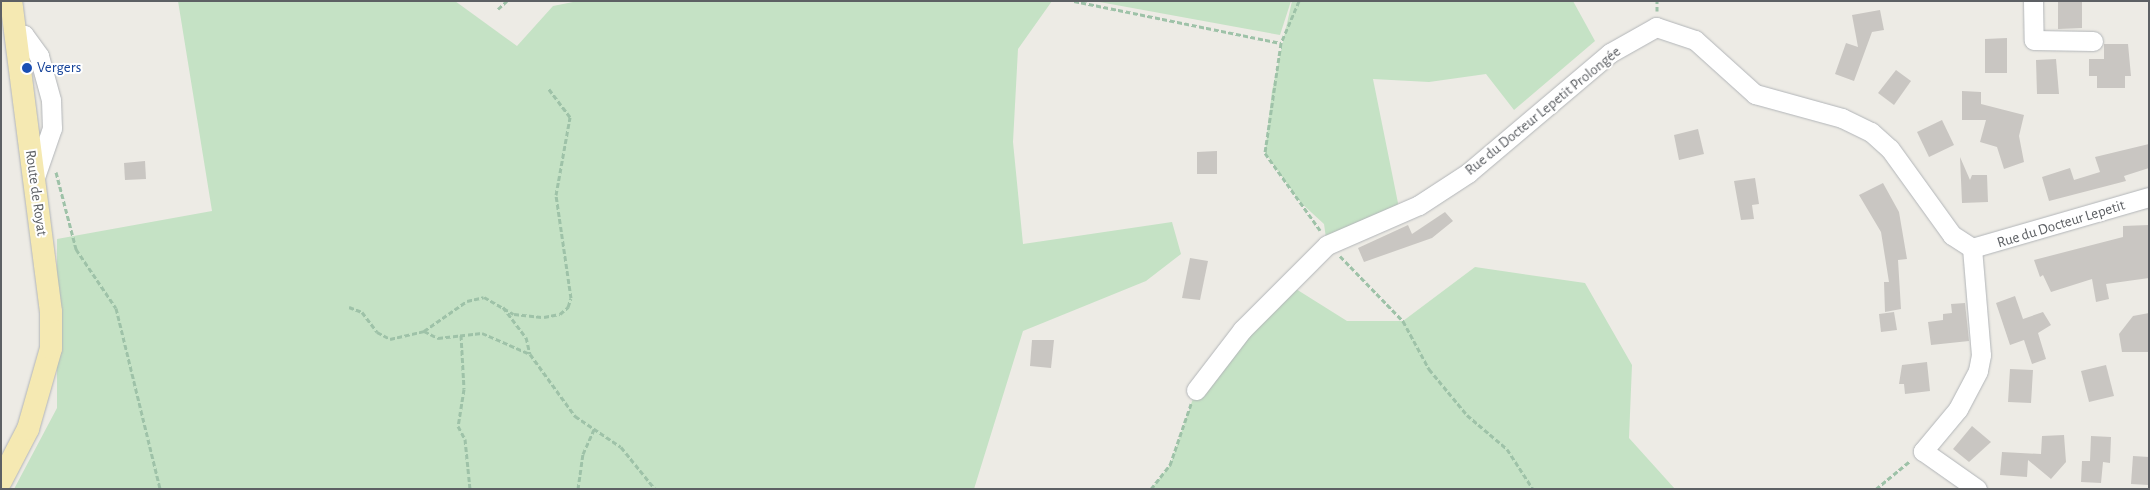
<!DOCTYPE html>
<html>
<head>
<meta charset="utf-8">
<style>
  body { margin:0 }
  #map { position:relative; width:2150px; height:490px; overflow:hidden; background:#edebe5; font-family:"Alegreya Sans",sans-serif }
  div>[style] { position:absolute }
  .green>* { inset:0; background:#c5e2c5 }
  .building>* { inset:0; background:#c9c6c2 }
  .path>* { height:3px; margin-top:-1.5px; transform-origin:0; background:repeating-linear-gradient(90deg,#9ec2a8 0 5px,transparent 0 7.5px) }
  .roads { filter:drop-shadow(0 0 1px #b2b5b8) drop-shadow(0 0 1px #b2b5b8) }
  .minor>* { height:19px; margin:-9.5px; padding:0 9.5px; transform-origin:9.5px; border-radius:9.5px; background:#fff }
  .major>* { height:22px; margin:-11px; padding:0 11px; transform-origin:11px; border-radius:11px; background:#f5e9b2 }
  .dots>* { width:14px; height:14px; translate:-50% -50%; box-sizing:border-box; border:2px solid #fff; border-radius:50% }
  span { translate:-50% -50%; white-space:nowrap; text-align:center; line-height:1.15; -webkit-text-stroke:4px #fff; paint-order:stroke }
  .transit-label { font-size:15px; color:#164399 }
  .left { translate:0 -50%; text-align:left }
  .street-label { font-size:15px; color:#5d6064 }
  .frame { position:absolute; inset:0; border:2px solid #5d6064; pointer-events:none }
</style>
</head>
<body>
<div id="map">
  <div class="green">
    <i style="clip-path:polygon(178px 1px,455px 1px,517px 46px,553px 6px,578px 1px,1052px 1px,1018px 49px,1013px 142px,1023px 244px,1172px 222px,1181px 254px,1146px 281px,1023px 331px,974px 489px,14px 489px,57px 408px,57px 239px,212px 211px)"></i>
    <i style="clip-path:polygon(1094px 1px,1291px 1px,1280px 35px)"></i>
    <i style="clip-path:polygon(1292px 1px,1573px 1px,1595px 41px,1514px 110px,1486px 74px,1429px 82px,1373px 79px,1400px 213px,1327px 245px,1324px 224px,1300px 202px,1265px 153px,1272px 91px)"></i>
    <i style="clip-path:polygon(1475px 267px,1585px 283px,1632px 365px,1629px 438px,1675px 489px,1151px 489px,1170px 465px,1196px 390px,1288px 284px,1347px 321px,1403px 321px)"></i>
  </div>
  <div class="building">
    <i style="clip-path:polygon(2058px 1px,2082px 1px,2082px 28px,2058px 29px)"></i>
    <i style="clip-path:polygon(1880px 10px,1884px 30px,1872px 32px,1854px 81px,1835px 74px,1846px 43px,1858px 47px,1852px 15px)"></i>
    <i style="clip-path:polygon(2007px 38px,2007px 73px,1985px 73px,1985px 39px)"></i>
    <i style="clip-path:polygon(2104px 44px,2128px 44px,2131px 76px,2125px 76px,2125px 88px,2097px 88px,2097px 76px,2089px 76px,2089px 59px,2104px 59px)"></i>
    <i style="clip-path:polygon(2056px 59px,2059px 94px,2037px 94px,2036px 60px)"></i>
    <i style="clip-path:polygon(1896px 70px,1911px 81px,1894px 105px,1878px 93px)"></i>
    <i style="clip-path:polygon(1962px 91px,1981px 92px,1981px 104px,2024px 115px,2019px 136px,2024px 162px,2004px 169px,1997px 147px,1980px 142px,1986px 120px,1962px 120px)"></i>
    <i style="clip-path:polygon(1942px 120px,1954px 145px,1929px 157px,1917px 132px)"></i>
    <i style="clip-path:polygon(1698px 129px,1704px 154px,1679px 160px,1674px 135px)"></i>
    <i style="clip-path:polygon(2149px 144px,2149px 168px,2124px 176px,2126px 181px,2049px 201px,2042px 177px,2070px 168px,2074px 180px,2100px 172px,2095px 157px)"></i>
    <i style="clip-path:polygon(1217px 151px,1217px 174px,1197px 174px,1197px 152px)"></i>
    <i style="clip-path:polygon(1960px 157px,1970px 180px,1972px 175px,1987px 175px,1988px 202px,1962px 203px)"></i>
    <i style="clip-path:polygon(145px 161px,146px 179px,125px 180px,124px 163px)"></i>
    <i style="clip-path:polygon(1755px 178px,1759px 204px,1752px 205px,1754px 219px,1741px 220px,1734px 181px)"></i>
    <i style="clip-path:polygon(1883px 183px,1899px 212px,1907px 259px,1898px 260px,1901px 309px,1885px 312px,1884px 282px,1889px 282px,1881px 232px,1859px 195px)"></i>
    <i style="clip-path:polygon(1445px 212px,1453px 221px,1432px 238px,1364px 262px,1358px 248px,1408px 225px,1412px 234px)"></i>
    <i style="clip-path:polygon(2149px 225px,2149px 278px,2106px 284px,2109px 299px,2096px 302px,2092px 279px,2051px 292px,2043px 275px,2040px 277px,2034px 260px,2123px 237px,2123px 226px)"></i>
    <i style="clip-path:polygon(1190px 258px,1208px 261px,1200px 300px,1182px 298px)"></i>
    <i style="clip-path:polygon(2015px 296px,2023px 319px,2043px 312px,2051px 325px,2038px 333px,2046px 359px,2032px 364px,2024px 340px,2010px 345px,1996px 303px)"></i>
    <i style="clip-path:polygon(1965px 303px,1969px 341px,1931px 345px,1928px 322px,1943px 320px,1943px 314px,1952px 313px,1951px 304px)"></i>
    <i style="clip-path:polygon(1894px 312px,1897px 330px,1881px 332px,1879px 314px)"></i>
    <i style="clip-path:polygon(2149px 313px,2149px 352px,2122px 352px,2119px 334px,2133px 316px)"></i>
    <i style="clip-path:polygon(1032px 340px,1054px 340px,1051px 368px,1030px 366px)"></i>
    <i style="clip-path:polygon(1927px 362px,1930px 391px,1905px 394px,1904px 384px,1899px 384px,1902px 365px)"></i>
    <i style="clip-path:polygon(2106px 365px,2114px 396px,2089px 402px,2081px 371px)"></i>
    <i style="clip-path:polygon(2010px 369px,2033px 370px,2031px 403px,2008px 402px)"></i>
    <i style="clip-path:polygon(1972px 426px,1991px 442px,1969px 462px,1953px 449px)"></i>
    <i style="clip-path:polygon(2064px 435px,2066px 462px,2051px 479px,2028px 460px,2027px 477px,2000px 475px,2002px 452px,2041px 454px,2042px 436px)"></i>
    <i style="clip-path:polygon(2091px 436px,2111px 437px,2110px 463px,2103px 462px,2101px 483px,2081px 482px,2082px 461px,2090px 461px)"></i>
    <i style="clip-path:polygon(2133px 456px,2149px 457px,2149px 485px,2131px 484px)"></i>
  </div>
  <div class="path">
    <i style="left:1074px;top:1px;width:211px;rotate:11.5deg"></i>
    <i style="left:1299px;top:1px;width:46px;rotate:113.2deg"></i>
    <i style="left:1281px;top:43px;width:111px;rotate:98.3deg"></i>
    <i style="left:1265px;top:153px;width:95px;rotate:54.5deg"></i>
    <i style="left:498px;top:9px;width:12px;rotate:-42deg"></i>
    <i style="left:1657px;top:11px;width:10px;rotate:-90deg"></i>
    <i style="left:56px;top:172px;width:80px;rotate:75.4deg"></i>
    <i style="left:76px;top:249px;width:71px;rotate:55.9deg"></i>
    <i style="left:116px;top:308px;width:186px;rotate:76.3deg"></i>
    <i style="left:1340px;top:256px;width:91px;rotate:45.9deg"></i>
    <i style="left:1403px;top:321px;width:55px;rotate:61.6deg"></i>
    <i style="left:1429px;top:369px;width:60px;rotate:50.4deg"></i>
    <i style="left:1467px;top:415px;width:52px;rotate:40.4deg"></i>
    <i style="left:1507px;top:449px;width:48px;rotate:57deg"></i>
    <i style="left:349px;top:307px;width:14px;rotate:21deg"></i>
    <i style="left:362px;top:312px;width:25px;rotate:53deg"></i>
    <i style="left:377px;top:332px;width:15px;rotate:28deg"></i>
    <i style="left:390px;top:339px;width:35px;rotate:-13deg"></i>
    <i style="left:424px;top:331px;width:52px;rotate:-34.9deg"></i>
    <i style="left:467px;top:301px;width:17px;rotate:-13deg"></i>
    <i style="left:484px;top:297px;width:34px;rotate:30deg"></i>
    <i style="left:514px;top:314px;width:30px;rotate:6deg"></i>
    <i style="left:544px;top:317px;width:16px;rotate:-11deg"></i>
    <i style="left:560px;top:314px;width:11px;rotate:-41deg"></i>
    <i style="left:568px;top:307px;width:9px;rotate:-72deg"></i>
    <i style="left:571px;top:298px;width:104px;rotate:-98.3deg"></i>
    <i style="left:556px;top:195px;width:79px;rotate:-79.8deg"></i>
    <i style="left:570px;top:117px;width:36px;rotate:-127deg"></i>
    <i style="left:503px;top:307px;width:38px;rotate:53deg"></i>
    <i style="left:526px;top:337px;width:17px;rotate:77deg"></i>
    <i style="left:424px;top:331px;width:16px;rotate:27deg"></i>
    <i style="left:438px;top:338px;width:44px;rotate:-6.5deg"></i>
    <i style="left:482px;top:333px;width:52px;rotate:23.6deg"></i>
    <i style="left:530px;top:354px;width:77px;rotate:54deg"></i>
    <i style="left:575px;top:416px;width:55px;rotate:34deg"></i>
    <i style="left:621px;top:447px;width:54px;rotate:51deg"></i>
    <i style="left:461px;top:335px;width:54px;rotate:86.8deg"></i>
    <i style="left:464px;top:389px;width:37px;rotate:99deg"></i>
    <i style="left:458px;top:426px;width:15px;rotate:62deg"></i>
    <i style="left:465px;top:439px;width:50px;rotate:84.3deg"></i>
    <i style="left:578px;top:489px;width:35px;rotate:-82deg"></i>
    <i style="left:583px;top:454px;width:27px;rotate:-66deg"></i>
    <i style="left:1151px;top:489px;width:31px;rotate:-52deg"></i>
    <i style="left:1170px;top:465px;width:65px;rotate:-71deg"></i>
    <i style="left:1876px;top:489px;width:44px;rotate:-39.5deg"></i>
  </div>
  <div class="roads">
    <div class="minor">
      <i style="left:2033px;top:1px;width:39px;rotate:89deg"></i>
      <i style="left:2034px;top:40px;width:59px;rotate:1deg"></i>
      <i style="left:15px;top:34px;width:9px;rotate:6deg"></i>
      <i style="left:24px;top:35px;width:26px;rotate:54deg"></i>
      <i style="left:39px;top:56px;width:46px;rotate:74.7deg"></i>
      <i style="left:51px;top:100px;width:28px;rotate:88deg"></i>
      <i style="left:52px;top:128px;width:55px;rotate:109.1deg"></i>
      <i style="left:1972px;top:248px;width:107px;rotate:85.2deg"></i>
      <i style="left:1981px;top:355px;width:16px;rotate:101deg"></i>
      <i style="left:1978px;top:371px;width:43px;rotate:117.8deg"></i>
      <i style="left:1958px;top:409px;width:55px;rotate:129.8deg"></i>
      <i style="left:1923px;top:451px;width:66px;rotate:35.1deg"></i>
      <i style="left:1972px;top:248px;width:184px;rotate:-16.1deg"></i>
      <i style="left:1196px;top:390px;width:76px;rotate:-52.5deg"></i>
      <i style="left:1242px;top:330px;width:120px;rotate:-45deg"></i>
      <i style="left:1327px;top:245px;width:100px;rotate:-23.5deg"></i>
      <i style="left:1419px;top:205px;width:59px;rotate:-33.1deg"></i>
      <i style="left:1468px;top:173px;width:186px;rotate:-40.2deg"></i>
      <i style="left:1610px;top:53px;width:53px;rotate:-29.5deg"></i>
      <i style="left:1656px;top:27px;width:41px;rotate:18.4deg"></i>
      <i style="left:1695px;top:40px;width:81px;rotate:42deg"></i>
      <i style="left:1755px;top:94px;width:90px;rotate:15.4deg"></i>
      <i style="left:1842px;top:118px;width:32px;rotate:26deg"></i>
      <i style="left:1871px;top:132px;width:25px;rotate:42deg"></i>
      <i style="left:1890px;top:149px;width:106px;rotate:54.2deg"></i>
      <i style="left:1952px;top:235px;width:24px;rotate:33deg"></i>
    </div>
    <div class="major">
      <i style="left:1px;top:481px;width:59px;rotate:-62.6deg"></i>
      <i style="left:28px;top:429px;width:84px;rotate:-74.1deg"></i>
      <i style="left:51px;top:348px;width:36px;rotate:-90deg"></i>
      <i style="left:51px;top:312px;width:314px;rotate:-97.3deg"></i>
    </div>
  </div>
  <div class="dots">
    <i style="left:27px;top:68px;background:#1a4fb4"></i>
  </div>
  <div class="transit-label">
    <span class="left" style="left:37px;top:68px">Vergers</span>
  </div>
  <div class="street-label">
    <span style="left:1543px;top:111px;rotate:-39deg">Rue du Docteur Lepetit Prolongée</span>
    <span style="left:36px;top:193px;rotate:82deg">Route de Royat</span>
    <span style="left:2061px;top:224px;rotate:-17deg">Rue du Docteur Lepetit</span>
  </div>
  <div class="frame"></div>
</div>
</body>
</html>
